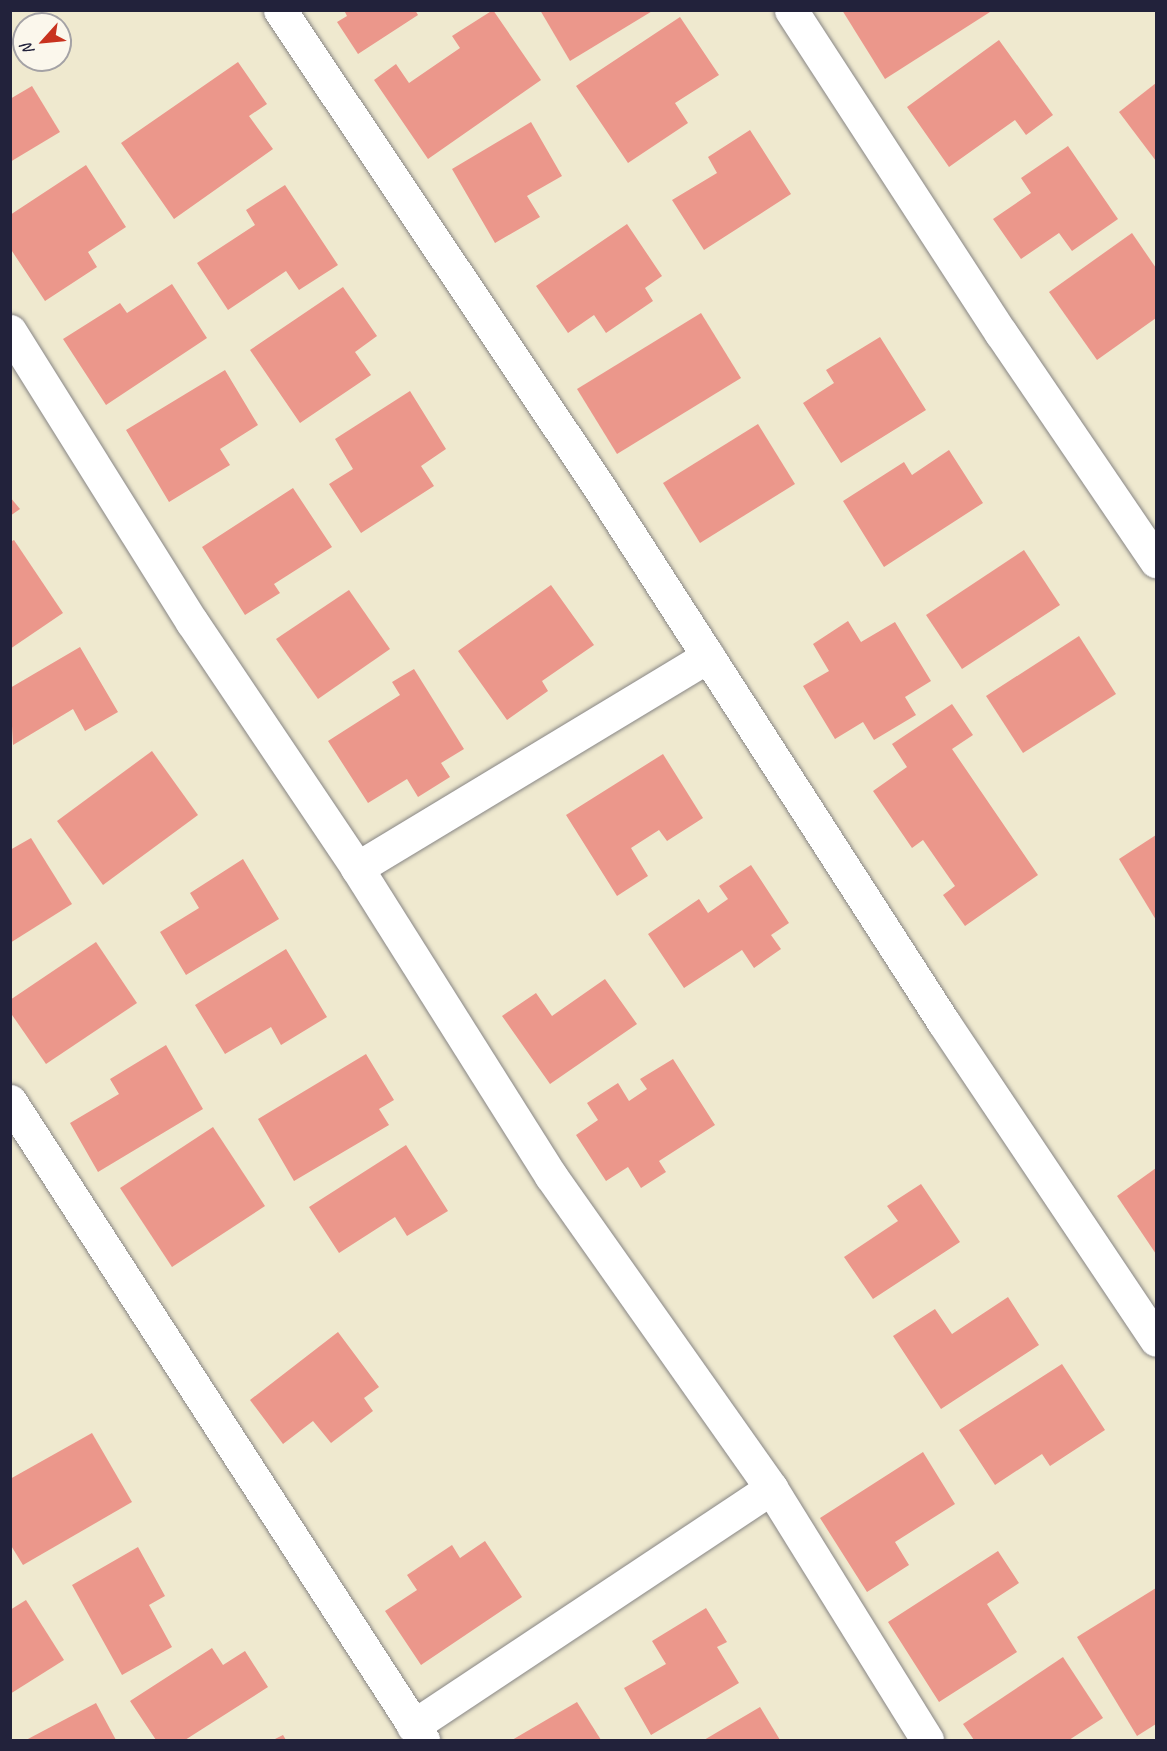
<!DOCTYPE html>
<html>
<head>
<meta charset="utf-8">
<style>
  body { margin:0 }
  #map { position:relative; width:1167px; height:1751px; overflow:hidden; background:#efe9cf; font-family:Caveat,sans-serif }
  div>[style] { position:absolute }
  .building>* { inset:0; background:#eb978b }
  .roads { filter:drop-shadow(0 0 2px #888685) drop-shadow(0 0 2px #888685) }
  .minor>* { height:33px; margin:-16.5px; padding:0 16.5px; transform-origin:16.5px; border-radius:16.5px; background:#fff }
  span { translate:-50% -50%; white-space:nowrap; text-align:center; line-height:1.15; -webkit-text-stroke:4.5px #fbf7ec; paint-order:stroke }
  .frame { position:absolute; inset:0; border:12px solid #22223b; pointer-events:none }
  .north { position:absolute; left:12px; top:12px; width:60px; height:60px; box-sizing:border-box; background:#fbf7ec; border:2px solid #a4a2a5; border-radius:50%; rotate:243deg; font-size:16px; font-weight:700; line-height:24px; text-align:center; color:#22223b }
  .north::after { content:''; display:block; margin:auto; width:21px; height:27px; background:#c8321e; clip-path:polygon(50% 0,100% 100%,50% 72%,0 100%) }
</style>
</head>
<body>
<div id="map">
  <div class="building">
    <i style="clip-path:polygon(344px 10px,415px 10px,418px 15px,358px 54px,337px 22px,347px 16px)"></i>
    <i style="clip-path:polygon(493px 10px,541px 80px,428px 159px,374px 80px,396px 64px,409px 83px,460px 48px,452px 36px)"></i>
    <i style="clip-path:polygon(540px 10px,654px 10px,570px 61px)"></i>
    <i style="clip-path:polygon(842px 10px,989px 10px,990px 12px,885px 79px)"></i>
    <i style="clip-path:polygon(680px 17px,719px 75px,675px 103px,688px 123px,628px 163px,576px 86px)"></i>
    <i style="clip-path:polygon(999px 40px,1053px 115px,1026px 135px,1015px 120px,949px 167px,907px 107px)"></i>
    <i style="clip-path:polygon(238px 62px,267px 104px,249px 116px,273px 149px,174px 219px,121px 143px)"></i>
    <i style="clip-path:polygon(1156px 83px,1156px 161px,1119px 112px)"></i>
    <i style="clip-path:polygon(32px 86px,60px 132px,10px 162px,10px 99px)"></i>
    <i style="clip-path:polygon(531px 122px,562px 176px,527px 196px,540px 217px,495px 243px,452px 169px)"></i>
    <i style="clip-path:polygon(750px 130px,791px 194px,704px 250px,672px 200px,717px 173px,708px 157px)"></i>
    <i style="clip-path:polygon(1068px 146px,1118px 219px,1072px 251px,1059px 233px,1021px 259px,993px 219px,1031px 193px,1021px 178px)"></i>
    <i style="clip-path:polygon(86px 165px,126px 227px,88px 252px,97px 267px,45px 301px,10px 248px,10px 215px)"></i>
    <i style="clip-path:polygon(285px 185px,338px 265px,299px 290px,286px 271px,228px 310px,197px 263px,255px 225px,246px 210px)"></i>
    <i style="clip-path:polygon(627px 224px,662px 276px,645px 288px,653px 301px,606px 333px,594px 315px,568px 333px,536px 286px)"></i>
    <i style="clip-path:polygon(1132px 233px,1156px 268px,1156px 318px,1097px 360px,1049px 292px)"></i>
    <i style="clip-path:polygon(172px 284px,207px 338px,106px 405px,63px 339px,120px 303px,127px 313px)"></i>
    <i style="clip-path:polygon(343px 287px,377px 336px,355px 352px,371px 375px,300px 423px,250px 350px)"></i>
    <i style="clip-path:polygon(701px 313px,741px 378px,617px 454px,577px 389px)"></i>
    <i style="clip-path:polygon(880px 337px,926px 410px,841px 463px,803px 403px,834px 383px,826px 370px)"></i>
    <i style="clip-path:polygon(225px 370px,258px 425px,220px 449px,230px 465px,169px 502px,126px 430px)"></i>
    <i style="clip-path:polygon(410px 391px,446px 449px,421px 466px,434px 486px,361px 533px,329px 484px,353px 469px,335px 439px)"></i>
    <i style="clip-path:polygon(758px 424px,795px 484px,700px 543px,663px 483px)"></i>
    <i style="clip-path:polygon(949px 450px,983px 503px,884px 567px,843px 501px,904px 462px,912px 475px)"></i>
    <i style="clip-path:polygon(293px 488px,332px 547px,274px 584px,280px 593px,245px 615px,202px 547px)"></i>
    <i style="clip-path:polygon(10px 497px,20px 509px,10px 516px)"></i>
    <i style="clip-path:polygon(14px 540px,63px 613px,10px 649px,10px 542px)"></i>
    <i style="clip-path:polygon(1024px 550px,1060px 605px,962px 669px,926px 615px)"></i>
    <i style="clip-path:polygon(551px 585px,594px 645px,542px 681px,548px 691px,507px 720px,458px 651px)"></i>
    <i style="clip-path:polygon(349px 590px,390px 649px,318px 699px,276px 639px)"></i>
    <i style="clip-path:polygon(848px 621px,861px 642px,895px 622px,931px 681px,905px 697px,916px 715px,874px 740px,863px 722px,835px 739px,803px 686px,829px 671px,813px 644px)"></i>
    <i style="clip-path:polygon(1079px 636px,1116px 694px,1023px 753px,986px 696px)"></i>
    <i style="clip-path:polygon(80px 647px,118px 712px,85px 731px,73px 709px,13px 745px,10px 688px)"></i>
    <i style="clip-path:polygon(414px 669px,464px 749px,441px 763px,450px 777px,418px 797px,407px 779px,368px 803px,328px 741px,400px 695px,392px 682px)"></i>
    <i style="clip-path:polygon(952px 704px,973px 735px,952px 749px,1038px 875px,965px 926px,943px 895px,955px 886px,923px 840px,912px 848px,873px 791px,907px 767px,892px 744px)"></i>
    <i style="clip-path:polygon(152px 751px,198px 815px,103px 885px,57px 821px)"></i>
    <i style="clip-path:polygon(663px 754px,703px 818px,667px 841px,659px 830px,631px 848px,648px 876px,617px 896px,566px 815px)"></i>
    <i style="clip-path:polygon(1156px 835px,1156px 920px,1119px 859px)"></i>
    <i style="clip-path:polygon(31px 838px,72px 904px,10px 943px,10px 850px)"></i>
    <i style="clip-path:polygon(243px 859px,279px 919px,186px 975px,160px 932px,199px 908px,190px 893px)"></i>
    <i style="clip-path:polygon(751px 865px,789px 923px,771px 935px,781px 949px,754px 968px,742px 950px,684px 988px,648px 934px,699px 899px,708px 913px,728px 899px,719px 886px)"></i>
    <i style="clip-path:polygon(96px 942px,137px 1003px,46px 1064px,10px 1012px,10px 1000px)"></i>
    <i style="clip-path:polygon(286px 949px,327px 1017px,281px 1045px,271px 1027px,225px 1054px,195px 1005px)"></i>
    <i style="clip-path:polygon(605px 979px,637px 1024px,550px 1084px,502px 1016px,536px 993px,552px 1016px)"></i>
    <i style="clip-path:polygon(166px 1045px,203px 1109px,98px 1172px,70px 1123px,119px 1094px,110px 1079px)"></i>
    <i style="clip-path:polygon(366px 1054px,394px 1100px,379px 1109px,389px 1125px,294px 1181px,258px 1119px)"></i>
    <i style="clip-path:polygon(673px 1059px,715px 1125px,659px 1161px,666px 1172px,641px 1188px,628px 1167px,606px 1181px,576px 1135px,598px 1120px,587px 1103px,618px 1083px,629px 1101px,647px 1089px,640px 1079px)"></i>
    <i style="clip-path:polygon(213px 1127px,265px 1206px,172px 1267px,120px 1188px)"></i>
    <i style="clip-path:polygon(406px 1145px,448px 1211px,407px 1236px,395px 1217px,339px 1253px,309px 1207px)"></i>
    <i style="clip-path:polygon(1156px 1168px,1156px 1254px,1117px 1196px)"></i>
    <i style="clip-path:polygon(921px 1184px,960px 1242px,873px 1299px,844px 1257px,898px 1221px,887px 1206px)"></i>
    <i style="clip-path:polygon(1008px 1297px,1039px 1345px,941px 1409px,893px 1336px,935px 1309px,952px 1334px)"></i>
    <i style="clip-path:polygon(338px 1332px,379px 1387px,364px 1398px,373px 1411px,331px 1443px,313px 1421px,283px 1444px,250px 1400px)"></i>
    <i style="clip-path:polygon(1062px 1364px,1105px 1430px,1050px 1466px,1042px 1454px,995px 1485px,959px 1430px)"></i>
    <i style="clip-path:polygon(92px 1433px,132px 1502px,23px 1565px,10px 1544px,10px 1479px)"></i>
    <i style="clip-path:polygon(923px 1452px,955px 1504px,895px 1542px,909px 1565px,867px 1592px,820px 1518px)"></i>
    <i style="clip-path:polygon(485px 1541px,522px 1597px,421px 1665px,385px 1611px,417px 1590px,407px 1575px,452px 1545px,460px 1558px)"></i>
    <i style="clip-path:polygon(138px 1547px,165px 1596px,149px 1605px,172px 1647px,122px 1675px,72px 1585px)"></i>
    <i style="clip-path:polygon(998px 1551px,1019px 1583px,987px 1604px,1017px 1652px,939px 1702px,888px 1622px)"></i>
    <i style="clip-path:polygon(1156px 1588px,1156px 1724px,1137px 1736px,1077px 1637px)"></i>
    <i style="clip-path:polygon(26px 1600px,64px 1660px,10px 1694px,10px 1610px)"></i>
    <i style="clip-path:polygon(706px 1608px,727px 1642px,717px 1647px,739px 1683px,651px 1735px,624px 1688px,666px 1664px,652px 1641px)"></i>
    <i style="clip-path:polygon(212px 1648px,223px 1665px,245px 1651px,268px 1687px,185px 1740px,156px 1740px,130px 1701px)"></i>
    <i style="clip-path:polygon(1063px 1657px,1103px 1718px,1069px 1740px,974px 1740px,963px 1724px)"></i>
    <i style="clip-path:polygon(577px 1702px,601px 1740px,512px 1740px)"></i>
    <i style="clip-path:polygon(96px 1703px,116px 1740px,26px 1740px)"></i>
    <i style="clip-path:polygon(760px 1707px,780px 1740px,704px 1740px)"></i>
    <i style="clip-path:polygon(283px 1735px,286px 1740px,273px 1740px)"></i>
  </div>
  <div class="roads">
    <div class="minor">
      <i style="left:280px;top:10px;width:574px;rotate:56.23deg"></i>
      <i style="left:599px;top:487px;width:637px;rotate:57.23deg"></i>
      <i style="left:944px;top:1023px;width:381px;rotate:56.2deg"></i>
      <i style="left:791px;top:10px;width:385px;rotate:57deg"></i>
      <i style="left:1001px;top:333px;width:276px;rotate:55.8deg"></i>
      <i style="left:10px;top:331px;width:343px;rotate:58deg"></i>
      <i style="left:192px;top:622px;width:296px;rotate:56.1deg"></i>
      <i style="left:357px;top:868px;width:364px;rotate:57.8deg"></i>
      <i style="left:551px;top:1176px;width:382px;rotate:54.8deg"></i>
      <i style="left:771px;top:1488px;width:296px;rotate:58.2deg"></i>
      <i style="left:357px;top:868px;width:410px;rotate:-31.1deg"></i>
      <i style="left:10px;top:1101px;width:761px;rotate:57.12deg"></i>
      <i style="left:413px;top:1726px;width:430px;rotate:-33.6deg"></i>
    </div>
  </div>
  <div class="frame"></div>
  <div class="north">N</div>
</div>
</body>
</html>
